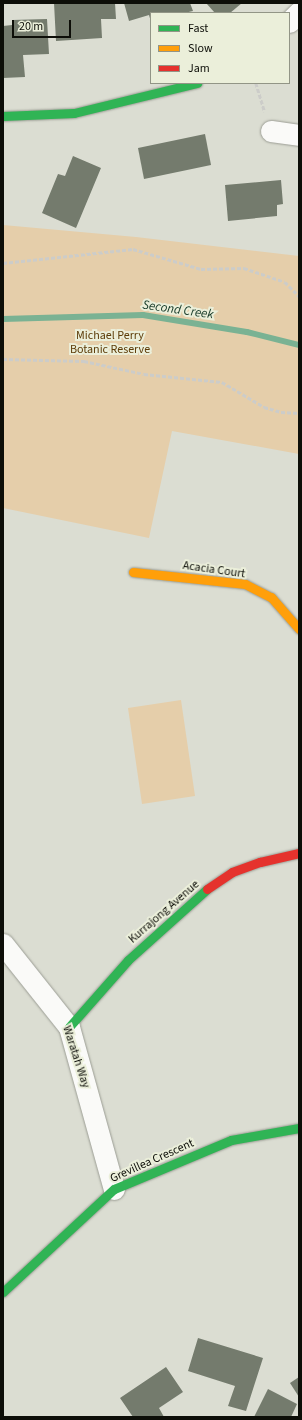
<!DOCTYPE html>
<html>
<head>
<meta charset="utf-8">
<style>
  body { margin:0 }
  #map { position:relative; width:302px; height:1420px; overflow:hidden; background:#dbddd2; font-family:"Source Sans 3",sans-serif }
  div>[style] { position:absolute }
  .green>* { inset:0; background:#e5ceaa }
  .stream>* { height:6px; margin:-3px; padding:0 3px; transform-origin:3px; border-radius:3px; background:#7ab293 }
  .building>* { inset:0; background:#747b6d }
  .path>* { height:2.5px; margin-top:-1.25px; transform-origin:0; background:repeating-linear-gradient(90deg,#ccccc9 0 4px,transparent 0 6px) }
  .roads { filter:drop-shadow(0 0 1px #9b9d94) drop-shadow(0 0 1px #9b9d94) }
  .street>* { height:21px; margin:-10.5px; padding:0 10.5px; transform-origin:10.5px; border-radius:10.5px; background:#fafaf8 }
  .fast>* { height:9px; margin:-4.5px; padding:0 4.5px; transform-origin:4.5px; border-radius:4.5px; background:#30b455 }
  .slow>* { height:9px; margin:-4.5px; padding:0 4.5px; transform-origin:4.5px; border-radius:4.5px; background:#ff9f0a }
  .jam>* { height:9px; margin:-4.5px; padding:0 4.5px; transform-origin:4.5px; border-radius:4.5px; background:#e5322d }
  span { translate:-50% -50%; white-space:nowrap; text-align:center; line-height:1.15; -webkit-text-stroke:4px #ebefda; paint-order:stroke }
  .park-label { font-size:12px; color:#5d3c08 }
  .street-label { font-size:12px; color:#0d0e08 }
  .water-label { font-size:13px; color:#163927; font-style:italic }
  .frame { position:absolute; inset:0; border:4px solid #0d0e08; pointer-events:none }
  .legend { position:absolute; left:150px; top:12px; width:140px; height:72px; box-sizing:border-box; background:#ebefda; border:1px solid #929586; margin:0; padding:5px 7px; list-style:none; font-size:12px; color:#0d0e08 }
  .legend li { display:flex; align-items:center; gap:8px; height:20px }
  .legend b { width:20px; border:1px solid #929586 }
  .scale { position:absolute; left:12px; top:20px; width:59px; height:18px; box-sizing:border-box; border:2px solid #0d0e08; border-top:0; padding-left:5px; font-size:12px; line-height:14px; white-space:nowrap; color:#0d0e08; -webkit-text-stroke:3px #ebefda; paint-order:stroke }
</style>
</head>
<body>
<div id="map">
  <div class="green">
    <i style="clip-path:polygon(3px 225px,136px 237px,299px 256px,299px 454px,172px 431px,149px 538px,3px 508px)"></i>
    <i style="clip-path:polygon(181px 700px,195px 796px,142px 804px,128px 708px)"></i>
  </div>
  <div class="stream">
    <i style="left:3px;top:319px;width:140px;rotate:-1.6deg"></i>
    <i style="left:143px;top:315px;width:105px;rotate:9.3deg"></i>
    <i style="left:247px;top:332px;width:54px;rotate:14deg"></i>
  </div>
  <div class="building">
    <i style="clip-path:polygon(54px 3px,115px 3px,116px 19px,101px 19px,102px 38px,56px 41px)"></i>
    <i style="clip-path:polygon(124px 3px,190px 3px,193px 11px,184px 13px,151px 13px,151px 22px,149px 15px,129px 21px)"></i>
    <i style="clip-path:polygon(206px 3px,242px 3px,230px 13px,215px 13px)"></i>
    <i style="clip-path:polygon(47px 19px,49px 54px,23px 55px,25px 77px,3px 78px,3px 26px,12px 25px,12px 20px)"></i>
    <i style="clip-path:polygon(205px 134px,211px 165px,144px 179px,138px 148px)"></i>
    <i style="clip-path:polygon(73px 156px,101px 168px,76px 228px,42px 213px,58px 174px,65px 176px)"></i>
    <i style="clip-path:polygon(281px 180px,283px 204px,277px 205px,277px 216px,228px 221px,225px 185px)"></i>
    <i style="clip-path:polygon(198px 1338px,263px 1358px,246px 1411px,228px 1406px,235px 1386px,188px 1371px)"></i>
    <i style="clip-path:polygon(166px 1367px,183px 1392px,159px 1408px,164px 1417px,133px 1417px,120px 1398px)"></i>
    <i style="clip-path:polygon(299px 1377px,299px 1397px,290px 1383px)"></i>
    <i style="clip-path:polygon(268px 1389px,297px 1404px,291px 1417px,254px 1417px)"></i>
  </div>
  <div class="path">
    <i style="left:256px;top:83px;width:30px;rotate:73deg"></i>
    <i style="left:3px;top:263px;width:131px;rotate:-6.1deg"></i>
    <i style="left:133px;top:249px;width:71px;rotate:16.4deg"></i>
    <i style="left:201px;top:269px;width:43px;rotate:-1.3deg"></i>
    <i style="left:244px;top:268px;width:43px;rotate:18.9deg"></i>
    <i style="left:285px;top:282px;width:20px;rotate:45deg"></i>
    <i style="left:3px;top:359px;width:81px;rotate:1.4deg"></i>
    <i style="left:84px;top:361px;width:61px;rotate:12.2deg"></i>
    <i style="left:144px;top:374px;width:78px;rotate:5.9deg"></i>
    <i style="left:222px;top:382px;width:49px;rotate:30.8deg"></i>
    <i style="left:264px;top:407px;width:18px;rotate:16deg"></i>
    <i style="left:281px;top:412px;width:18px;rotate:3deg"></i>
  </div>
  <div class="roads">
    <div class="street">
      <i style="left:289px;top:22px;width:14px;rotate:-45deg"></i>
      <i style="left:271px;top:131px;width:28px;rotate:8deg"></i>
      <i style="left:3px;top:944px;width:106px;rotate:51.5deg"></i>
      <i style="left:69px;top:1027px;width:168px;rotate:74.5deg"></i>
    </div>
    <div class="fast">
      <i style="left:3px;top:116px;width:71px;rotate:-2.4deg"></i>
      <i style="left:74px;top:113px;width:127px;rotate:-13.7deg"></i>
      <i style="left:69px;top:1027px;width:89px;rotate:-48.6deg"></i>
      <i style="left:128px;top:960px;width:106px;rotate:-41.9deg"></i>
      <i style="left:3px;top:1292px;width:151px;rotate:-42.9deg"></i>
      <i style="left:114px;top:1189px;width:127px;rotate:-22.7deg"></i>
      <i style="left:231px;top:1140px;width:69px;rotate:-10deg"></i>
    </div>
    <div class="slow">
      <i style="left:133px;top:572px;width:113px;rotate:6.1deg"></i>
      <i style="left:245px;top:584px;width:29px;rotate:27deg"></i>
      <i style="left:271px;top:597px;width:43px;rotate:48.8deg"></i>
    </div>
    <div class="jam">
      <i style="left:207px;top:889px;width:30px;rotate:-34deg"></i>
      <i style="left:232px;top:872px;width:30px;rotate:-20deg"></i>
      <i style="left:260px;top:862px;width:40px;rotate:-13deg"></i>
    </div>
  </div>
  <div class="park-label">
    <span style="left:110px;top:343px">Michael Perry<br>Botanic Reserve</span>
  </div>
  <div class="street-label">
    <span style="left:214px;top:570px;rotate:8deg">Acacia Court</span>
    <span style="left:164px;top:912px;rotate:-41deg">Kurrajong Avenue</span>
    <span style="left:76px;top:1057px;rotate:72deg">Waratah Way</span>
    <span style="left:152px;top:1161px;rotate:-24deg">Grevillea Crescent</span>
  </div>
  <div class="water-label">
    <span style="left:178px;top:310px;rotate:8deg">Second Creek</span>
  </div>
  <div class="frame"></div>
  <ul class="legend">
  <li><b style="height:5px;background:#30b455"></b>Fast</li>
  <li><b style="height:5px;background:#ff9f0a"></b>Slow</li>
  <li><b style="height:5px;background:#e5322d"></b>Jam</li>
  </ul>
  <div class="scale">20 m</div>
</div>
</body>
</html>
